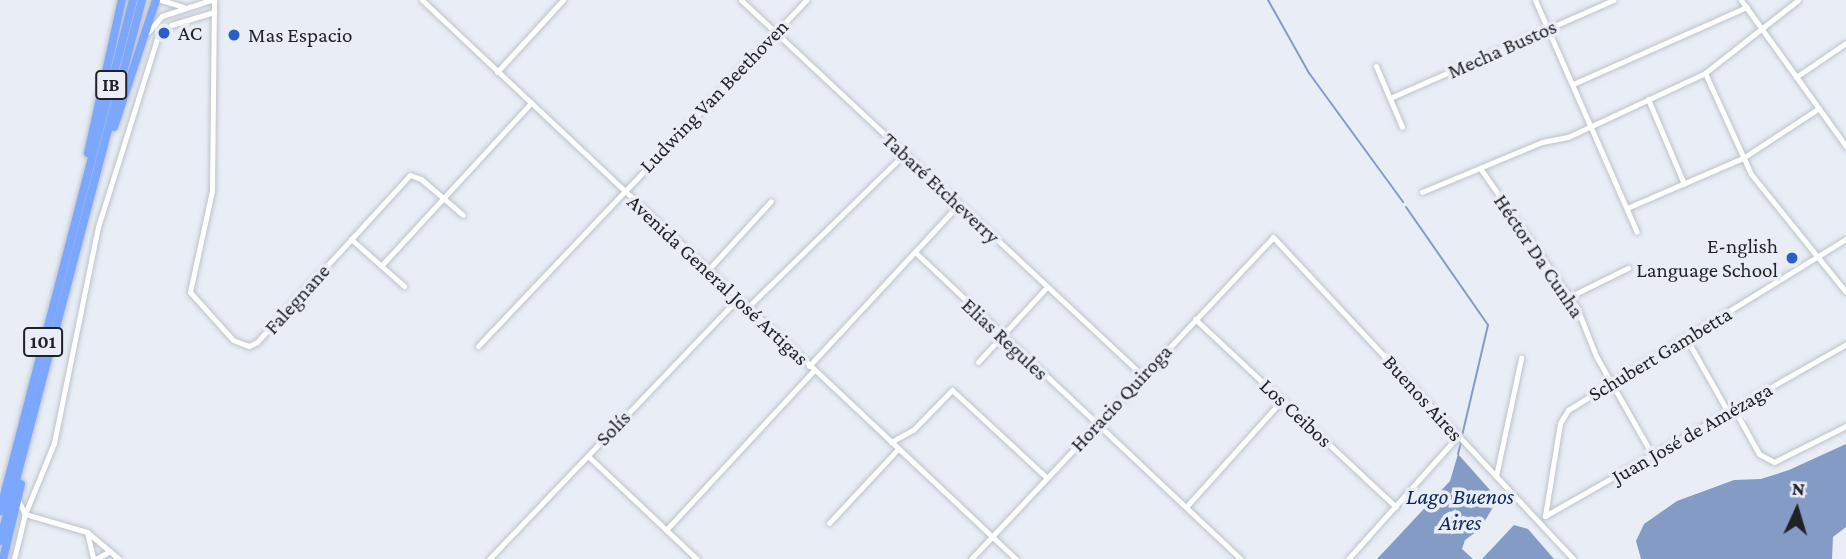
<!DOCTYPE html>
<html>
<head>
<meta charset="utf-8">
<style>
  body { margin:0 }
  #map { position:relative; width:1846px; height:559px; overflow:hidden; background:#e8edf6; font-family:"Crimson Pro",serif }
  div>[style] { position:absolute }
  .water>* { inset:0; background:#849bc6 }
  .stream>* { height:2px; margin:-1px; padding:0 1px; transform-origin:1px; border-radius:1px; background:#849bc6 }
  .roads { filter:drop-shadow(0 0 2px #bdc2ca) drop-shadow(0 0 2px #bdc2ca) }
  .minor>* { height:5px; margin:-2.5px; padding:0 2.5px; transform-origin:2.5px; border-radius:2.5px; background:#fff }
  .highway>* { height:8px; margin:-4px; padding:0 4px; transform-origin:4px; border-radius:4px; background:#7ba8fe }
  .dots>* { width:19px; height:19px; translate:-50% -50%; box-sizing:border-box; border:4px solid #e8edf6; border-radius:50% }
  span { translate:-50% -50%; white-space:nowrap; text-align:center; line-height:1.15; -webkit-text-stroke:7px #e8edf6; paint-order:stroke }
  .shield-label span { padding:2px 5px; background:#e8edf6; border:2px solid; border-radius:5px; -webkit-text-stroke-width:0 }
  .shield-label { font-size:19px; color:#1f2124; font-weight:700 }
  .poi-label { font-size:21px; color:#1f2124 }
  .left { translate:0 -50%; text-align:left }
  .right { translate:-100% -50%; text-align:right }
  .street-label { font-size:21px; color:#1f2124 }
  .water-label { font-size:23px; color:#0e275b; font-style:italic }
  .north { position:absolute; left:1762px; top:475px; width:70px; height:70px; -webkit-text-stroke:5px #e8edf6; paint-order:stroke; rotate:4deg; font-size:19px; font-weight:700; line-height:28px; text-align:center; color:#1f2124 }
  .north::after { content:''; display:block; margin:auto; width:24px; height:32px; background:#1f2124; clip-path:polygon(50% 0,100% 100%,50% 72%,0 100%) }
</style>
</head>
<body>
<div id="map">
  <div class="water">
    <i style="clip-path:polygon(1846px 444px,1846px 527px,1833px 537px,1832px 559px,1641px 559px,1636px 541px,1644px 524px,1677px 501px,1734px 480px,1761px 479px,1789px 470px)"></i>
    <i style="clip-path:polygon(1458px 454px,1498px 499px,1480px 529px,1465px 540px,1462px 549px,1473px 559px,1377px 559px,1450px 481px)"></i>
    <i style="clip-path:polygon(1514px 525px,1528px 529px,1554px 559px,1482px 559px)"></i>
  </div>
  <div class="stream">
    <i style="left:1268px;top:0;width:84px;rotate:60.7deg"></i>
    <i style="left:1309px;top:73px;width:160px;rotate:53.9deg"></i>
    <i style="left:1406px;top:207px;width:144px;rotate:55.2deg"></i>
    <i style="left:1488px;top:325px;width:114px;rotate:103.2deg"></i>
    <i style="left:1458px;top:454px;width:12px;rotate:-76deg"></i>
  </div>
  <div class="roads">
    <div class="minor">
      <i style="left:161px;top:0;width:24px;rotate:17deg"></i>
      <i style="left:214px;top:0;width:191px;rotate:90.6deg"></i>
      <i style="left:212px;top:191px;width:103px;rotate:102.3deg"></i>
      <i style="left:190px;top:292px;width:64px;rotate:48.1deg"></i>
      <i style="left:233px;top:340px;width:17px;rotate:21deg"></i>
      <i style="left:249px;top:346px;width:9px;rotate:-27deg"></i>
      <i style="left:257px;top:342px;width:226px;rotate:-47.5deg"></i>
      <i style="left:410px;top:175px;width:12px;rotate:20deg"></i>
      <i style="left:421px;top:179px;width:55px;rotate:40.6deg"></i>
      <i style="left:422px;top:0;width:816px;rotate:43.26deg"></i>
      <i style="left:741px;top:0;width:549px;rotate:43.08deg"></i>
      <i style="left:1535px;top:0;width:253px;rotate:66.3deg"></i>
      <i style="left:1741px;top:0;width:180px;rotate:54.3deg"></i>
      <i style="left:148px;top:32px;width:21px;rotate:-49deg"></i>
      <i style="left:162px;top:16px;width:52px;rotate:-18.1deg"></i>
      <i style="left:1376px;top:66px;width:66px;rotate:66.9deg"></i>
      <i style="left:497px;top:72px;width:98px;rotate:-47.5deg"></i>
      <i style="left:1705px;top:73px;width:111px;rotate:65.5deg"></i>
      <i style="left:1751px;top:174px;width:151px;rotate:51.2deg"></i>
      <i style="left:1796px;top:77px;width:60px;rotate:-34.2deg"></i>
      <i style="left:1573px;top:84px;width:190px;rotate:-23.9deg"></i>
      <i style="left:1390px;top:98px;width:244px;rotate:-23.7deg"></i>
      <i style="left:1648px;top:99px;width:92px;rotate:67deg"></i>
      <i style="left:1480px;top:168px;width:170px;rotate:55.3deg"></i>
      <i style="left:1577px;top:308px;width:52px;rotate:68.4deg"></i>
      <i style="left:1596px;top:356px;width:115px;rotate:60.3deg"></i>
      <i style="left:1422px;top:192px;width:130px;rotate:-22.6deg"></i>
      <i style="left:1542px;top:142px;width:26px;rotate:-11deg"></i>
      <i style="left:1568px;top:137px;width:151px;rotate:-25deg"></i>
      <i style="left:1705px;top:73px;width:118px;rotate:-38.1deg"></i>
      <i style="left:1627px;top:208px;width:126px;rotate:-23.3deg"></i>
      <i style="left:1743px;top:158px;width:91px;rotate:-33.3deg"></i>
      <i style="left:351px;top:239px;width:71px;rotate:41.6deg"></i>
      <i style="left:915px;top:252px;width:448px;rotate:43.3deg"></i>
      <i style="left:381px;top:266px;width:222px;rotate:-47.4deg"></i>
      <i style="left:708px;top:270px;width:93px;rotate:-47.6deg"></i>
      <i style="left:1569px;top:297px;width:66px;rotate:-26.2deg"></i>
      <i style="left:748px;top:307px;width:219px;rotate:-44.4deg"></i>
      <i style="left:1195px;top:319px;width:275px;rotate:43.1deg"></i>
      <i style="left:1686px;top:338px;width:85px;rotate:60.4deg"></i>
      <i style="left:478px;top:346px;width:477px;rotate:-46.5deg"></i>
      <i style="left:978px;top:362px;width:102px;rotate:-47.4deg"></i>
      <i style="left:809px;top:366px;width:219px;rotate:-47.2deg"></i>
      <i style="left:1734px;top:409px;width:51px;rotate:60.9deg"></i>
      <i style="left:1759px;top:454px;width:17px;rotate:28deg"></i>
      <i style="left:1774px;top:462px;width:80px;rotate:-26.6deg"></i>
      <i style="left:891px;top:442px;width:25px;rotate:-29deg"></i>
      <i style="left:913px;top:430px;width:56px;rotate:-45.7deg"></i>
      <i style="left:952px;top:390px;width:129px;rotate:42.8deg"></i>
      <i style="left:588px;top:456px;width:150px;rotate:43.4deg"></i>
      <i style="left:1496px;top:476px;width:121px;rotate:-78deg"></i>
      <i style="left:1186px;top:507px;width:144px;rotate:-48.1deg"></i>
      <i style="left:1545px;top:516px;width:94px;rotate:-80.8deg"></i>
      <i style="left:1560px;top:423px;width:15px;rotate:-58deg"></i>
      <i style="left:1568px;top:410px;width:326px;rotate:-31.6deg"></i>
      <i style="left:1545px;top:516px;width:347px;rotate:-29.7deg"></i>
      <i style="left:829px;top:523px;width:101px;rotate:-47deg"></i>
      <i style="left:666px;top:530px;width:218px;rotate:-47.2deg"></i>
      <i style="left:87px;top:532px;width:28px;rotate:77deg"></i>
      <i style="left:14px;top:559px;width:46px;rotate:-76.3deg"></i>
      <i style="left:25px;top:514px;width:16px;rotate:-117deg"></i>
      <i style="left:96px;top:559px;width:16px;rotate:-30deg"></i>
      <i style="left:119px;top:559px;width:42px;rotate:-139.8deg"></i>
      <i style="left:87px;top:532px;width:65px;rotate:-163.8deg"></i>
      <i style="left:25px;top:514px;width:77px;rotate:-67.8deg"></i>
      <i style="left:54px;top:443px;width:220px;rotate:-78.5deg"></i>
      <i style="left:98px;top:227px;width:200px;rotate:-72.6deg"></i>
      <i style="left:158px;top:36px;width:17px;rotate:-40deg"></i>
      <i style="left:171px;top:25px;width:45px;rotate:-16.8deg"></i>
      <i style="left:489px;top:559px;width:361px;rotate:-46.3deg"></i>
      <i style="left:971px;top:559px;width:441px;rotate:-46.8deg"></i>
      <i style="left:1273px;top:237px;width:440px;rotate:47deg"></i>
      <i style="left:1348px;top:559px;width:165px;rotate:-48.2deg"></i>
    </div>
    <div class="highway">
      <i style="left:114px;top:127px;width:134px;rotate:-71.7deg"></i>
      <i style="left:88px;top:153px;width:157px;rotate:-77.5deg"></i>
      <i style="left:0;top:511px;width:528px;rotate:-75.41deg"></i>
      <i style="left:0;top:541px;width:559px;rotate:-75.29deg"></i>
      <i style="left:3px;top:559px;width:77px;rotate:-76.5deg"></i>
    </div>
  </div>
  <div class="dots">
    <i style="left:164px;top:33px;background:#295ecc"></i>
    <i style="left:234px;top:35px;background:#295ecc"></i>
    <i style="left:1792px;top:258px;background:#295ecc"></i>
  </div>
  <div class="shield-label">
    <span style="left:111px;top:85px">IB</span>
    <span style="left:43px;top:342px">101</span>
  </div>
  <div class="poi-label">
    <span class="left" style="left:178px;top:33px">AC</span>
    <span class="left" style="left:248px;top:35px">Mas Espacio</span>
    <span class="right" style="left:1778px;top:258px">E-nglish<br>Language School</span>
  </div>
  <div class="street-label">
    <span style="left:1502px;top:49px;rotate:-24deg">Mecha Bustos</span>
    <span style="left:714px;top:96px;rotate:-46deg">Ludwing Van Beethoven</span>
    <span style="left:941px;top:188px;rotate:43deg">Tabaré Etcheverry</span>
    <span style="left:1539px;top:256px;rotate:56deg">Héctor Da Cunha</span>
    <span style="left:718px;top:280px;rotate:43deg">Avenida General José Artigas</span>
    <span style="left:297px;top:299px;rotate:-48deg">Falegnane</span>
    <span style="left:1005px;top:339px;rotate:43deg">Elias Regules</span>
    <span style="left:1660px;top:354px;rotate:-31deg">Schubert Gambetta</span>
    <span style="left:1121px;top:398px;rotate:-47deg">Horacio Quiroga</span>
    <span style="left:1423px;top:398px;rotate:48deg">Buenos Aires</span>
    <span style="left:1296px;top:413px;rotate:43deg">Los Ceibos</span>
    <span style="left:613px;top:428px;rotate:-46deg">Solís</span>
    <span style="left:1692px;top:433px;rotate:-30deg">Juan José de Amézaga</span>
  </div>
  <div class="water-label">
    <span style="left:1460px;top:509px">Lago Buenos<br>Aires</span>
  </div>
  <div class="north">N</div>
</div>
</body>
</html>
